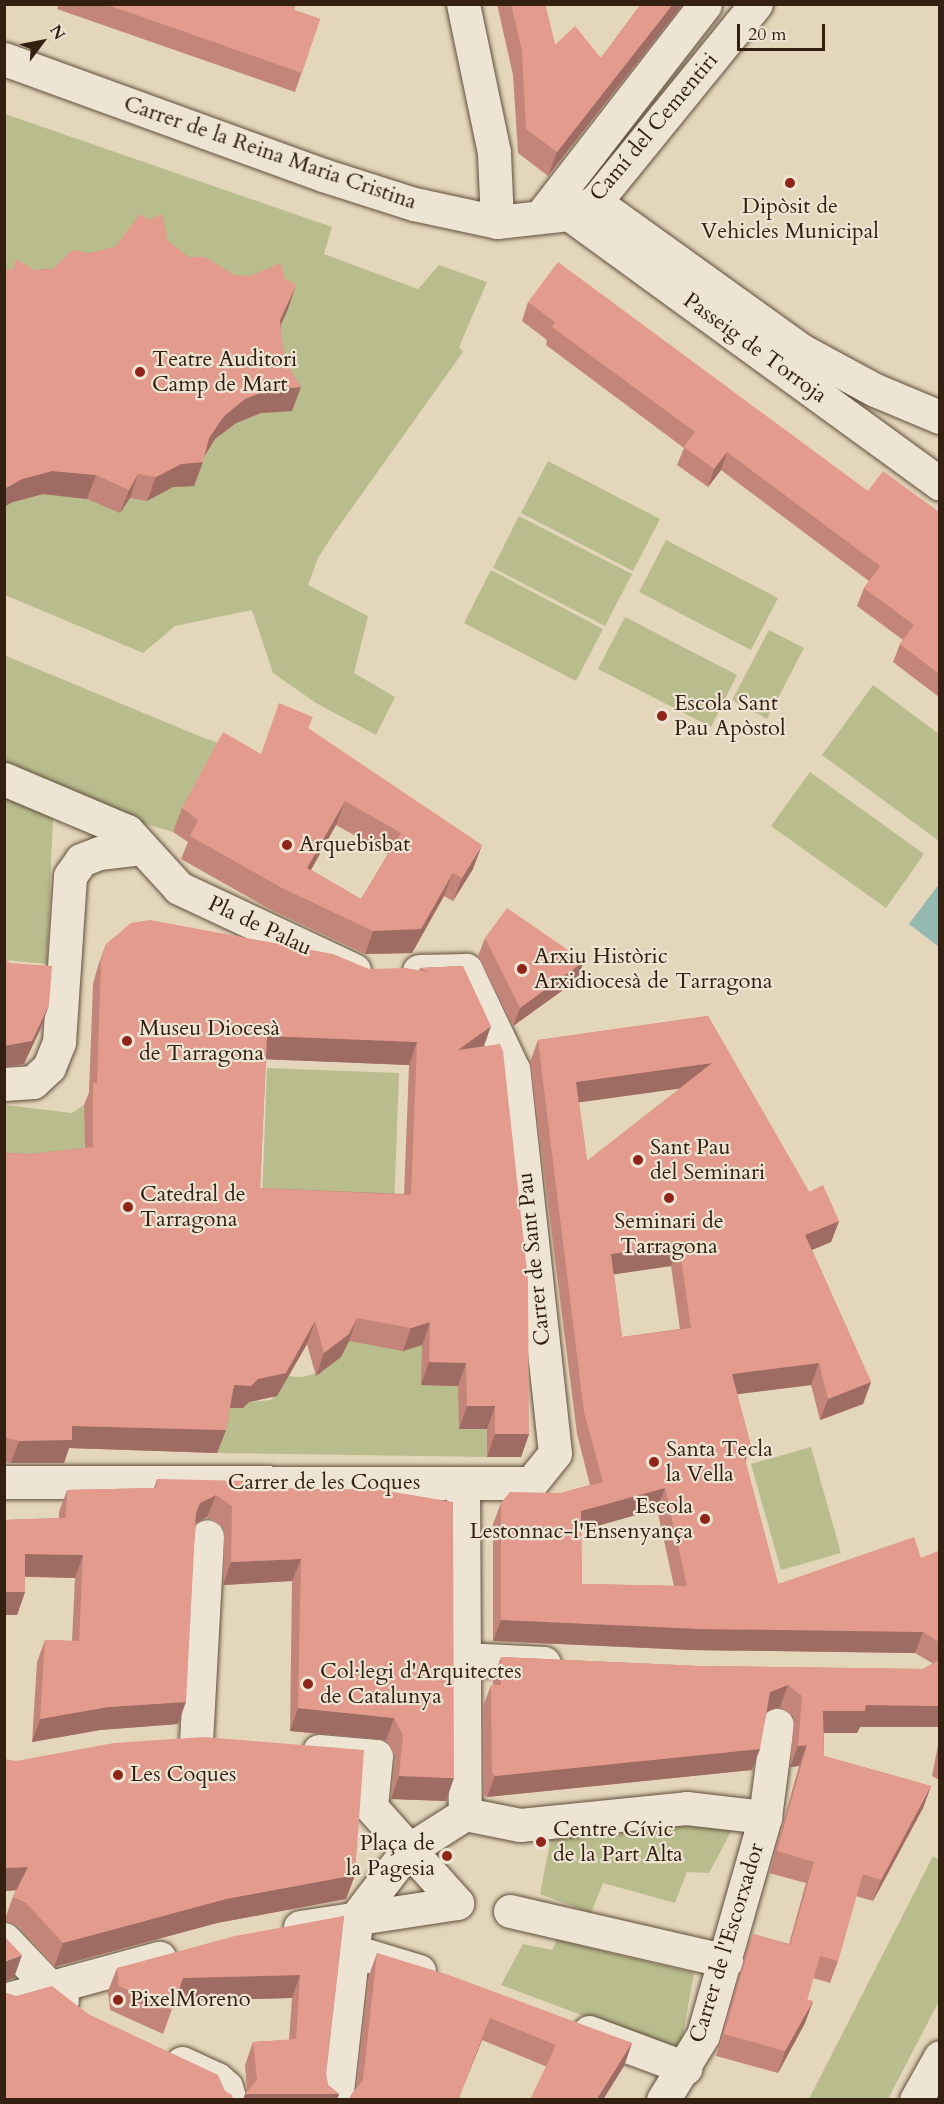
<!DOCTYPE html>
<html>
<head>
<meta charset="utf-8">
<style>
  body { margin:0 }
  #map { position:relative; width:944px; height:2104px; overflow:hidden; background:#e4d6bb; font-family:Cardo,serif }
  div>[style] { position:absolute }
  .green>* { inset:0; background:#b9bc8d }
  .water>* { inset:0; background:#95b9b1 }
  .roads { filter:drop-shadow(0 0 2px #604e3b) drop-shadow(0 0 2px #604e3b) }
  .street>* { height:33px; margin:-16.5px; padding:0 16.5px; transform-origin:16.5px; border-radius:16.5px; background:#ede4d3 }
  .wall>* { inset:0; background:#c3857a }
  .shaded-wall>* { inset:0; background:#9f6c63 }
  .building>* { inset:0; background:#e39b8e }
  .dots>* { width:16px; height:16px; translate:-50% -50%; box-sizing:border-box; border:3px solid #ede4d3; border-radius:50% }
  span { translate:-50% -50%; white-space:nowrap; text-align:center; line-height:1.15; -webkit-text-stroke:4.5px #ede4d3; paint-order:stroke }
  .street-label { font-size:22px; color:#342010 }
  .poi-label { font-size:22px; color:#342010 }
  .left { translate:0 -50%; text-align:left }
  .right { translate:-100% -50%; text-align:right }
  .frame { position:absolute; inset:0; border:6px solid #342010; pointer-events:none }
  .north { position:absolute; left:12px; top:12px; width:60px; height:60px; -webkit-text-stroke:4px #ede4d3; paint-order:stroke; rotate:58deg; font-size:16px; font-weight:700; line-height:24px; text-align:center; color:#342010 }
  .north::after { content:''; display:block; margin:auto; width:21px; height:27px; background:#342010; clip-path:polygon(50% 0,100% 100%,50% 72%,0 100%) }
  .scale { position:absolute; left:737px; top:24px; width:88px; height:27px; box-sizing:border-box; border:3px solid #342010; border-top:0; padding-left:8px; font-size:18px; line-height:21px; white-space:nowrap; color:#342010; -webkit-text-stroke:4px #ede4d3; paint-order:stroke }
</style>
</head>
<body>
<div id="map">
  <div class="green">
    <i style="clip-path:polygon(5px 114px,332px 227px,324px 254px,418px 289px,439px 265px,487px 282px,459px 347px,463px 352px,334px 533px,318px 558px,308px 585px,368px 616px,354px 673px,395px 697px,376px 735px,316px 703px,273px 673px,252px 610px,175px 626px,143px 653px,5px 595px)"></i>
    <i style="clip-path:polygon(548px 461px,660px 519px,633px 571px,521px 513px)"></i>
    <i style="clip-path:polygon(519px 516px,632px 574px,605px 626px,493px 568px)"></i>
    <i style="clip-path:polygon(666px 540px,778px 598px,751px 650px,639px 592px)"></i>
    <i style="clip-path:polygon(491px 570px,603px 629px,576px 681px,464px 623px)"></i>
    <i style="clip-path:polygon(625px 617px,737px 675px,711px 727px,598px 669px)"></i>
    <i style="clip-path:polygon(769px 630px,804px 648px,767px 719px,732px 700px)"></i>
    <i style="clip-path:polygon(4px 655px,199px 736px,259px 758px,193px 790px,173px 832px,132px 820px,5px 768px)"></i>
    <i style="clip-path:polygon(873px 685px,939px 734px,939px 841px,822px 755px)"></i>
    <i style="clip-path:polygon(810px 772px,924px 854px,886px 908px,771px 826px)"></i>
    <i style="clip-path:polygon(5px 793px,53px 816px,47px 964px,5px 960px)"></i>
    <i style="clip-path:polygon(267px 1068px,399px 1073px,394px 1208px,262px 1203px)"></i>
    <i style="clip-path:polygon(5px 1105px,72px 1113px,84px 1105px,87px 1146px,5px 1201px)"></i>
    <i style="clip-path:polygon(349px 1332px,405px 1350px,416px 1337px,470px 1386px,487px 1429px,487px 1457px,217px 1453px,226px 1408px,242px 1408px,249px 1402px,271px 1400px,281px 1389px,282px 1376px,303px 1377px,324px 1371px)"></i>
    <i style="clip-path:polygon(811px 1447px,841px 1553px,781px 1570px,751px 1464px)"></i>
    <i style="clip-path:polygon(688px 1816px,734px 1826px,709px 1873px,687px 1872px,675px 1903px,603px 1883px,591px 1913px,540px 1894px,552px 1833px)"></i>
    <i style="clip-path:polygon(933px 1856px,940px 1860px,939px 2001px,888px 2099px,809px 2099px)"></i>
    <i style="clip-path:polygon(557px 1940px,694px 1973px,680px 2052px,501px 1985px,523px 1944px,552px 1950px)"></i>
  </div>
  <div class="water">
    <i style="clip-path:polygon(939px 884px,940px 885px,939px 947px,909px 924px)"></i>
  </div>
  <div class="roads">
    <div class="street">
      <i style="left:463px;top:4px;width:152px;rotate:78.2deg"></i>
      <i style="left:494px;top:153px;width:69px;rotate:87.5deg"></i>
      <i style="left:4px;top:59px;width:339px;rotate:20deg"></i>
      <i style="left:323px;top:175px;width:96px;rotate:17.7deg"></i>
      <i style="left:414px;top:204px;width:85px;rotate:12.2deg"></i>
      <i style="left:497px;top:222px;width:72px;rotate:-6.3deg"></i>
      <i style="left:569px;top:214px;width:29px;rotate:-25deg"></i>
      <i style="left:595px;top:202px;width:255px;rotate:-50.9deg"></i>
      <i style="left:595px;top:202px;width:254px;rotate:35.7deg"></i>
      <i style="left:801px;top:350px;width:84px;rotate:28.4deg"></i>
      <i style="left:875px;top:390px;width:70px;rotate:22.6deg"></i>
      <i style="left:569px;top:214px;width:459px;rotate:36deg"></i>
      <i style="left:540px;top:217px;width:269px;rotate:-52.2deg"></i>
      <i style="left:4px;top:779px;width:134px;rotate:22.9deg"></i>
      <i style="left:127px;top:831px;width:77px;rotate:47.6deg"></i>
      <i style="left:179px;top:888px;width:193px;rotate:25.1deg"></i>
      <i style="left:4px;top:1084px;width:29px;rotate:-4deg"></i>
      <i style="left:33px;top:1082px;width:22px;rotate:-43deg"></i>
      <i style="left:49px;top:1067px;width:27px;rotate:-68deg"></i>
      <i style="left:59px;top:1042px;width:166px;rotate:-86.2deg"></i>
      <i style="left:70px;top:876px;width:19px;rotate:-55deg"></i>
      <i style="left:81px;top:860px;width:19px;rotate:-21deg"></i>
      <i style="left:99px;top:853px;width:43px;rotate:-6.6deg"></i>
      <i style="left:4px;top:1482px;width:527px;rotate:0.11deg"></i>
      <i style="left:531px;top:1483px;width:38px;rotate:-51deg"></i>
      <i style="left:555px;top:1453px;width:386px;rotate:-96.2deg"></i>
      <i style="left:513px;top:1069px;width:110px;rotate:-115.4deg"></i>
      <i style="left:466px;top:970px;width:47px;rotate:178.8deg"></i>
      <i style="left:463px;top:1483px;width:331px;rotate:89.7deg"></i>
      <i style="left:465px;top:1659px;width:79px;rotate:2.9deg"></i>
      <i style="left:196px;top:1742px;width:206px;rotate:-86.9deg"></i>
      <i style="left:319px;top:1751px;width:57px;rotate:5deg"></i>
      <i style="left:376px;top:1756px;width:51px;rotate:95.6deg"></i>
      <i style="left:371px;top:1807px;width:129px;rotate:48.1deg"></i>
      <i style="left:465px;top:1814px;width:56px;rotate:11.3deg"></i>
      <i style="left:520px;top:1825px;width:167px;rotate:-5.8deg"></i>
      <i style="left:686px;top:1808px;width:80px;rotate:6.5deg"></i>
      <i style="left:510px;top:1911px;width:222px;rotate:13deg"></i>
      <i style="left:357px;top:1916px;width:82px;rotate:-52.4deg"></i>
      <i style="left:407px;top:1851px;width:69px;rotate:-32.5deg"></i>
      <i style="left:300px;top:1927px;width:159px;rotate:-8.7deg"></i>
      <i style="left:4px;top:1939px;width:84px;rotate:46.4deg"></i>
      <i style="left:353px;top:1951px;width:69px;rotate:16.9deg"></i>
      <i style="left:4px;top:2000px;width:161px;rotate:-15.2deg"></i>
      <i style="left:589px;top:2032px;width:103px;rotate:20.4deg"></i>
      <i style="left:182px;top:2063px;width:38px;rotate:25deg"></i>
      <i style="left:217px;top:2079px;width:12px;rotate:42deg"></i>
      <i style="left:226px;top:2087px;width:14px;rotate:73deg"></i>
      <i style="left:336px;top:2100px;width:171px;rotate:-83.6deg"></i>
      <i style="left:663px;top:2100px;width:76px;rotate:-58.4deg"></i>
      <i style="left:703px;top:2035px;width:227px;rotate:-74.1deg"></i>
      <i style="left:765px;top:1817px;width:93px;rotate:-82.6deg"></i>
      <i style="left:916px;top:2100px;width:49px;rotate:-60.8deg"></i>
    </div>
  </div>
  <div class="wall">
    <i style="clip-path:polygon(59px 4px,296px 4px,294px 10px,320px 19px,295px 92px,57px 9px)"></i>
    <i style="clip-path:polygon(497px 4px,545px 4px,555px 45px,601px 58px,641px 4px,683px 4px,548px 176px,518px 153px,513px 75px)"></i>
    <i style="clip-path:polygon(168px 241px,188px 257px,288px 309px,281px 324px,281px 335px,292px 411px,261px 413px,236px 423px,215px 439px,204px 456px,194px 486px,173px 487px,147px 501px,130px 498px,120px 513px,87px 499px,43px 494px,13px 502px,34px 270px,53px 269px,89px 253px)"></i>
    <i style="clip-path:polygon(528px 302px,868px 491px,939px 512px,939px 697px,893px 662px,900px 644px,903px 640px,857px 606px,864px 588px,869px 581px,721px 470px,708px 487px,677px 465px,684px 448px,546px 345px,547px 340px,522px 321px)"></i>
    <i style="clip-path:polygon(evenodd,308px 729px,473px 869px,453px 901px,444px 896px,412px 953px,365px 954px,273px 911px,181px 859px,188px 842px,173px 832px,182px 808px,261px 754px,308px 729px,336px 825px,388px 854px,361px 899px,311px 870px,336px 825px)"></i>
    <i style="clip-path:polygon(485px 938px,577px 980px,513px 1026px,478px 956px)"></i>
    <i style="clip-path:polygon(evenodd,106px 944px,369px 969px,419px 971px,420px 968px,463px 966px,484px 1046px,529px 1434px,521px 1457px,487px 1457px,487px 1429px,459px 1429px,458px 1386px,421px 1385px,422px 1345px,403px 1351px,349px 1341px,341px 1357px,316px 1376px,307px 1344px,277px 1396px,249px 1402px,243px 1408px,230px 1408px,226px 1430px,217px 1453px,69px 1448px,64px 1463px,11px 1463px,4px 1462px,4px 1153px,31px 1154px,85px 1148px,84px 1105px,89px 1092px,93px 984px,98px 966px,106px 944px,266px 1059px,409px 1065px,404px 1194px,260px 1188px,266px 1059px)"></i>
    <i style="clip-path:polygon(evenodd,708px 1016px,809px 1192px,839px 1221px,831px 1242px,812px 1250px,871px 1382px,863px 1404px,820px 1420px,811px 1385px,737px 1394px,751px 1446px,745px 1460px,778px 1584px,921px 1558px,939px 1551px,939px 1727px,860px 1727px,857px 1733px,824px 1733px,824px 1756px,931px 1786px,923px 1808px,873px 1901px,856px 1896px,838px 1961px,830px 1983px,813px 1978px,807px 2000px,813px 2001px,805px 2023px,778px 2073px,716px 2056px,745px 1955px,753px 1934px,789px 1944px,806px 1883px,769px 1873px,799px 1766px,790px 1767px,794px 1717px,780px 1707px,767px 1712px,752px 1770px,487px 1797px,484px 1795px,483px 1707px,491px 1685px,493px 1685px,493px 1679px,501px 1657px,699px 1666px,923px 1669px,932px 1664px,932px 1663px,915px 1653px,692px 1650px,493px 1641px,493px 1524px,501px 1503px,561px 1493px,590px 1485px,577px 1434px,530px 1062px,538px 1040px,708px 1016px,681px 1088px,587px 1161px,579px 1102px,681px 1088px,708px 1016px,671px 1266px,680px 1329px,622px 1337px,614px 1274px,671px 1266px,708px 1016px,657px 1509px,674px 1586px,582px 1584px,581px 1530px,657px 1509px)"></i>
    <i style="clip-path:polygon(157px 1479px,253px 1488px,382px 1490px,446px 1801px,391px 1799px,395px 1757px,386px 1740px,290px 1731px,292px 1581px,223px 1585px,224px 1528px,207px 1517px,196px 1523px,178px 1724px,100px 1730px,32px 1742px,37px 1662px,45px 1640px,72px 1641px,75px 1578px,25px 1577px,25px 1592px,17px 1615px,4px 1520px,59px 1518px,59px 1512px,67px 1490px,154px 1488px)"></i>
    <i style="clip-path:polygon(939px 1740px,939px 1780px,932px 1776px)"></i>
    <i style="clip-path:polygon(4px 1759px,355px 1875px,346px 1899px,217px 1923px,54px 1967px,18px 1926px,4px 1921px,13px 1897px,16px 1890px,4px 1891px)"></i>
    <i style="clip-path:polygon(344px 1916px,326px 2074px,328px 2085px,339px 2094px,337px 2100px,243px 2100px,247px 2091px,245px 2065px,253px 2042px,289px 2040px,292px 1998px,175px 2001px,163px 2034px,110px 2010px,108px 1991px,117px 1968px)"></i>
    <i style="clip-path:polygon(377px 1953px,632px 2043px,624px 2066px,545px 2066px,482px 2040px,459px 2097px,466px 2100px,349px 2100px,351px 2095px,356px 2088px,369px 1975px)"></i>
  </div>
  <div class="shaded-wall">
    <i style="clip-path:polygon(673px 4px,683px 4px,548px 176px,557px 152px)"></i>
    <i style="clip-path:polygon(296px 285px,288px 309px,272px 344px,280px 320px)"></i>
    <i style="clip-path:polygon(301px 387px,292px 411px,261px 413px,236px 423px,215px 439px,201px 462px,209px 438px,224px 416px,245px 399px,270px 389px)"></i>
    <i style="clip-path:polygon(727px 452px,721px 470px,708px 487px,714px 469px)"></i>
    <i style="clip-path:polygon(203px 462px,194px 486px,173px 487px,147px 501px,156px 477px,181px 464px)"></i>
    <i style="clip-path:polygon(52px 471px,96px 475px,87px 499px,43px 494px,13px 502px,4px 507px,4px 489px,22px 479px)"></i>
    <i style="clip-path:polygon(138px 474px,130px 498px,120px 513px,129px 490px)"></i>
    <i style="clip-path:polygon(345px 801px,336px 825px,299px 891px,307px 868px)"></i>
    <i style="clip-path:polygon(482px 845px,473px 869px,453px 901px,462px 878px)"></i>
    <i style="clip-path:polygon(453px 873px,444px 896px,412px 953px,365px 954px,373px 931px)"></i>
    <i style="clip-path:polygon(584px 961px,577px 980px,513px 1026px,520px 1008px)"></i>
    <i style="clip-path:polygon(49px 1005px,41px 1028px,24px 1064px,4px 1067px,4px 1046px)"></i>
    <i style="clip-path:polygon(491px 1026px,483px 1049px,458px 1050px)"></i>
    <i style="clip-path:polygon(267px 1036px,417px 1042px,409px 1065px,258px 1059px)"></i>
    <i style="clip-path:polygon(712px 1063px,705px 1085px,568px 1104px,576px 1082px)"></i>
    <i style="clip-path:polygon(839px 1221px,831px 1242px,797px 1256px,805px 1235px)"></i>
    <i style="clip-path:polygon(679px 1244px,671px 1266px,603px 1276px,611px 1254px)"></i>
    <i style="clip-path:polygon(357px 1318px,349px 1341px,341px 1357px,316px 1376px,324px 1353px)"></i>
    <i style="clip-path:polygon(315px 1321px,307px 1344px,277px 1396px,249px 1402px,243px 1408px,226px 1408px,234px 1385px,258px 1379px)"></i>
    <i style="clip-path:polygon(430px 1322px,422px 1345px,403px 1351px,411px 1328px)"></i>
    <i style="clip-path:polygon(429px 1362px,466px 1363px,458px 1386px,421px 1385px)"></i>
    <i style="clip-path:polygon(819px 1363px,811px 1385px,724px 1396px,732px 1374px)"></i>
    <i style="clip-path:polygon(871px 1382px,863px 1404px,820px 1420px,828px 1399px)"></i>
    <i style="clip-path:polygon(467px 1406px,495px 1406px,487px 1429px,459px 1429px)"></i>
    <i style="clip-path:polygon(72px 1426px,226px 1430px,217px 1453px,69px 1448px,64px 1463px,11px 1463px,19px 1441px)"></i>
    <i style="clip-path:polygon(495px 1434px,529px 1434px,521px 1457px,487px 1457px)"></i>
    <i style="clip-path:polygon(751px 1446px,743px 1467px,742px 1448px)"></i>
    <i style="clip-path:polygon(665px 1488px,657px 1509px,573px 1533px,581px 1511px)"></i>
    <i style="clip-path:polygon(216px 1495px,207px 1517px,192px 1525px,200px 1503px)"></i>
    <i style="clip-path:polygon(25px 1554px,83px 1555px,75px 1578px,17px 1576px)"></i>
    <i style="clip-path:polygon(301px 1559px,292px 1581px,223px 1585px,231px 1562px)"></i>
    <i style="clip-path:polygon(4px 1592px,25px 1592px,17px 1615px,4px 1615px)"></i>
    <i style="clip-path:polygon(501px 1620px,923px 1632px,915px 1653px,692px 1650px,493px 1641px)"></i>
    <i style="clip-path:polygon(788px 1685px,780px 1707px,763px 1713px,770px 1692px)"></i>
    <i style="clip-path:polygon(186px 1702px,178px 1724px,100px 1730px,32px 1742px,40px 1719px,108px 1707px)"></i>
    <i style="clip-path:polygon(866px 1705px,939px 1706px,939px 1727px,860px 1727px,857px 1733px,816px 1733px,823px 1711px)"></i>
    <i style="clip-path:polygon(298px 1708px,394px 1718px,386px 1740px,290px 1731px)"></i>
    <i style="clip-path:polygon(807px 1745px,799px 1766px,790px 1767px,798px 1746px)"></i>
    <i style="clip-path:polygon(760px 1749px,752px 1770px,487px 1797px,495px 1776px)"></i>
    <i style="clip-path:polygon(399px 1776px,454px 1778px,446px 1801px,391px 1799px)"></i>
    <i style="clip-path:polygon(931px 1786px,923px 1808px,873px 1901px,881px 1880px)"></i>
    <i style="clip-path:polygon(28px 1867px,20px 1890px,4px 1891px,4px 1868px)"></i>
    <i style="clip-path:polygon(355px 1875px,346px 1899px,217px 1923px,54px 1967px,63px 1943px,226px 1899px)"></i>
    <i style="clip-path:polygon(22px 1955px,14px 1978px,4px 1982px,4px 1962px)"></i>
    <i style="clip-path:polygon(300px 1975px,292px 1998px,175px 2001px,183px 1978px)"></i>
    <i style="clip-path:polygon(813px 2001px,805px 2023px,778px 2073px,785px 2051px)"></i>
    <i style="clip-path:polygon(490px 2018px,482px 2040px,458px 2100px)"></i>
    <i style="clip-path:polygon(632px 2043px,624px 2066px,603px 2100px,596px 2100px)"></i>
    <i style="clip-path:polygon(245px 2094px,339px 2094px,337px 2100px,243px 2100px)"></i>
  </div>
  <div class="building">
    <i style="clip-path:polygon(105px 4px,296px 4px,294px 10px,320px 19px,302px 73px)"></i>
    <i style="clip-path:polygon(511px 4px,545px 4px,555px 45px,575px 26px,601px 58px,641px 4px,673px 4px,557px 152px,526px 129px,522px 51px)"></i>
    <i style="clip-path:polygon(140px 214px,149px 220px,162px 214px,168px 241px,188px 257px,205px 257px,234px 275px,250px 276px,281px 263px,285px 279px,296px 285px,280px 320px,281px 335px,286px 362px,301px 387px,270px 389px,245px 399px,224px 416px,209px 438px,203px 462px,181px 464px,156px 477px,138px 474px,129px 490px,96px 475px,52px 471px,22px 479px,4px 489px,4px 270px,13px 269px,16px 259px,34px 270px,53px 269px,72px 250px,89px 253px,115px 247px)"></i>
    <i style="clip-path:polygon(558px 262px,868px 491px,883px 471px,939px 512px,939px 674px,900px 644px,914px 625px,864px 588px,880px 566px,727px 452px,714px 469px,684px 447px,695px 432px,552px 327px,555px 322px,528px 302px)"></i>
    <i style="clip-path:polygon(evenodd,279px 703px,313px 717px,308px 728px,482px 845px,462px 878px,453px 873px,421px 929px,373px 931px,282px 888px,190px 836px,198px 820px,182px 808px,223px 732px,261px 754px,279px 703px,345px 801px,401px 833px,361px 899px,307px 868px,345px 801px)"></i>
    <i style="clip-path:polygon(507px 908px,584px 961px,520px 1008px,485px 938px)"></i>
    <i style="clip-path:polygon(evenodd,150px 920px,333px 954px,369px 969px,406px 968px,429px 972px,420px 968px,463px 966px,491px 1026px,458px 1050px,500px 1044px,503px 1051px,528px 1280px,529px 1434px,495px 1434px,495px 1406px,467px 1406px,466px 1363px,429px 1362px,430px 1322px,411px 1328px,357px 1318px,349px 1334px,324px 1353px,315px 1321px,286px 1373px,258px 1379px,251px 1386px,234px 1385px,226px 1430px,72px 1426px,72px 1440px,19px 1441px,4px 1437px,4px 1153px,31px 1154px,93px 1147px,93px 1083px,97px 1083px,101px 961px,106px 944px,131px 923px,150px 920px,267px 1036px,417px 1042px,411px 1195px,260px 1188px,267px 1036px)"></i>
    <i style="clip-path:polygon(4px 958px,10px 963px,52px 966px,49px 1005px,32px 1041px,4px 1046px)"></i>
    <i style="clip-path:polygon(evenodd,708px 1016px,809px 1192px,823px 1185px,839px 1221px,805px 1235px,871px 1382px,828px 1399px,819px 1363px,732px 1374px,751px 1446px,742px 1448px,778px 1584px,914px 1537px,921px 1558px,939px 1551px,939px 1706px,866px 1705px,865px 1711px,823px 1711px,824px 1756px,931px 1786px,881px 1880px,863px 1874px,838px 1961px,820px 1956px,807px 2000px,813px 2001px,785px 2051px,724px 2034px,753px 1934px,790px 1945px,814px 1862px,777px 1851px,807px 1745px,798px 1746px,802px 1696px,788px 1685px,770px 1692px,760px 1749px,495px 1776px,492px 1773px,491px 1685px,501px 1685px,501px 1657px,699px 1666px,923px 1669px,939px 1660px,939px 1642px,923px 1632px,699px 1629px,501px 1620px,501px 1503px,510px 1492px,561px 1493px,603px 1482px,584px 1412px,538px 1040px,708px 1016px,712px 1063px,587px 1161px,576px 1082px,712px 1063px,708px 1016px,679px 1244px,691px 1328px,622px 1337px,611px 1254px,679px 1244px,708px 1016px,665px 1488px,687px 1586px,582px 1584px,581px 1511px,665px 1488px)"></i>
    <i style="clip-path:polygon(157px 1479px,253px 1481px,253px 1488px,382px 1490px,453px 1502px,454px 1778px,399px 1776px,403px 1735px,394px 1718px,298px 1708px,301px 1559px,231px 1562px,232px 1506px,216px 1495px,200px 1503px,196px 1512px,186px 1702px,108px 1707px,40px 1719px,45px 1640px,79px 1641px,83px 1555px,25px 1554px,25px 1592px,4px 1592px,4px 1520px,66px 1518px,67px 1490px,156px 1488px)"></i>
    <i style="clip-path:polygon(204px 1737px,364px 1750px,355px 1875px,226px 1899px,63px 1943px,26px 1903px,13px 1897px,28px 1867px,4px 1868px,4px 1759px,16px 1761px,114px 1743px)"></i>
    <i style="clip-path:polygon(344px 1916px,326px 2074px,328px 2085px,339px 2094px,245px 2094px,257px 2080px,253px 2042px,296px 2039px,300px 1975px,183px 1978px,171px 2010px,119px 1986px,117px 1968px,235px 1936px)"></i>
    <i style="clip-path:polygon(4px 1936px,22px 1955px,4px 1962px)"></i>
    <i style="clip-path:polygon(377px 1953px,449px 1975px,632px 2043px,596px 2100px,530px 2100px,556px 2045px,490px 2018px,459px 2097px,466px 2100px,351px 2100px,351px 2095px,363px 2080px)"></i>
    <i style="clip-path:polygon(52px 1986px,88px 2014px,218px 2075px,225px 2091px,232px 2095px,233px 2100px,4px 2100px,4px 1992px,16px 1996px)"></i>
  </div>
  <div class="dots">
    <i style="left:790px;top:183px;background:#8f2418"></i>
    <i style="left:140px;top:372px;background:#8f2418"></i>
    <i style="left:662px;top:716px;background:#8f2418"></i>
    <i style="left:287px;top:845px;background:#8f2418"></i>
    <i style="left:522px;top:969px;background:#8f2418"></i>
    <i style="left:127px;top:1041px;background:#8f2418"></i>
    <i style="left:638px;top:1160px;background:#8f2418"></i>
    <i style="left:669px;top:1198px;background:#8f2418"></i>
    <i style="left:128px;top:1207px;background:#8f2418"></i>
    <i style="left:654px;top:1462px;background:#8f2418"></i>
    <i style="left:705px;top:1519px;background:#8f2418"></i>
    <i style="left:308px;top:1684px;background:#8f2418"></i>
    <i style="left:118px;top:1775px;background:#8f2418"></i>
    <i style="left:541px;top:1842px;background:#8f2418"></i>
    <i style="left:447px;top:1856px;background:#8f2418"></i>
    <i style="left:118px;top:2000px;background:#8f2418"></i>
  </div>
  <div class="street-label">
    <span style="left:654px;top:127px;rotate:-50deg">Camí del Cementiri</span>
    <span style="left:270px;top:153px;rotate:19deg">Carrer de la Reina Maria Cristina</span>
    <span style="left:755px;top:348px;rotate:36deg">Passeig de Torroja</span>
    <span style="left:260px;top:926px;rotate:25deg">Pla de Palau</span>
    <span style="left:534px;top:1259px;rotate:-96deg">Carrer de Sant Pau</span>
    <span style="left:324px;top:1483px">Carrer de les Coques</span>
    <span style="left:727px;top:1943px;rotate:-73deg">Carrer de l'Escorxador</span>
  </div>
  <div class="poi-label">
    <span style="left:790px;top:219px">Dipòsit de<br>Vehicles Municipal</span>
    <span class="left" style="left:152px;top:372px">Teatre Auditori<br>Camp de Mart</span>
    <span class="left" style="left:674px;top:716px">Escola Sant<br>Pau Apòstol</span>
    <span class="left" style="left:299px;top:845px">Arquebisbat</span>
    <span class="left" style="left:534px;top:969px">Arxiu Històric<br>Arxidiocesà de Tarragona</span>
    <span class="left" style="left:139px;top:1041px">Museu Diocesà<br>de Tarragona</span>
    <span class="left" style="left:650px;top:1160px">Sant Pau<br>del Seminari</span>
    <span class="left" style="left:140px;top:1207px">Catedral de<br>Tarragona</span>
    <span style="left:669px;top:1234px">Seminari de<br>Tarragona</span>
    <span class="left" style="left:666px;top:1462px">Santa Tecla<br>la Vella</span>
    <span class="right" style="left:693px;top:1519px">Escola<br>Lestonnac-l'Ensenyança</span>
    <span class="left" style="left:320px;top:1684px">Col·legi d'Arquitectes<br>de Catalunya</span>
    <span class="left" style="left:130px;top:1775px">Les Coques</span>
    <span class="left" style="left:553px;top:1842px">Centre Cívic<br>de la Part Alta</span>
    <span class="right" style="left:435px;top:1856px">Plaça de<br>la Pagesia</span>
    <span class="left" style="left:130px;top:2000px">PixelMoreno</span>
  </div>
  <div class="frame"></div>
  <div class="north">N</div>
  <div class="scale">20 m</div>
</div>
</body>
</html>
